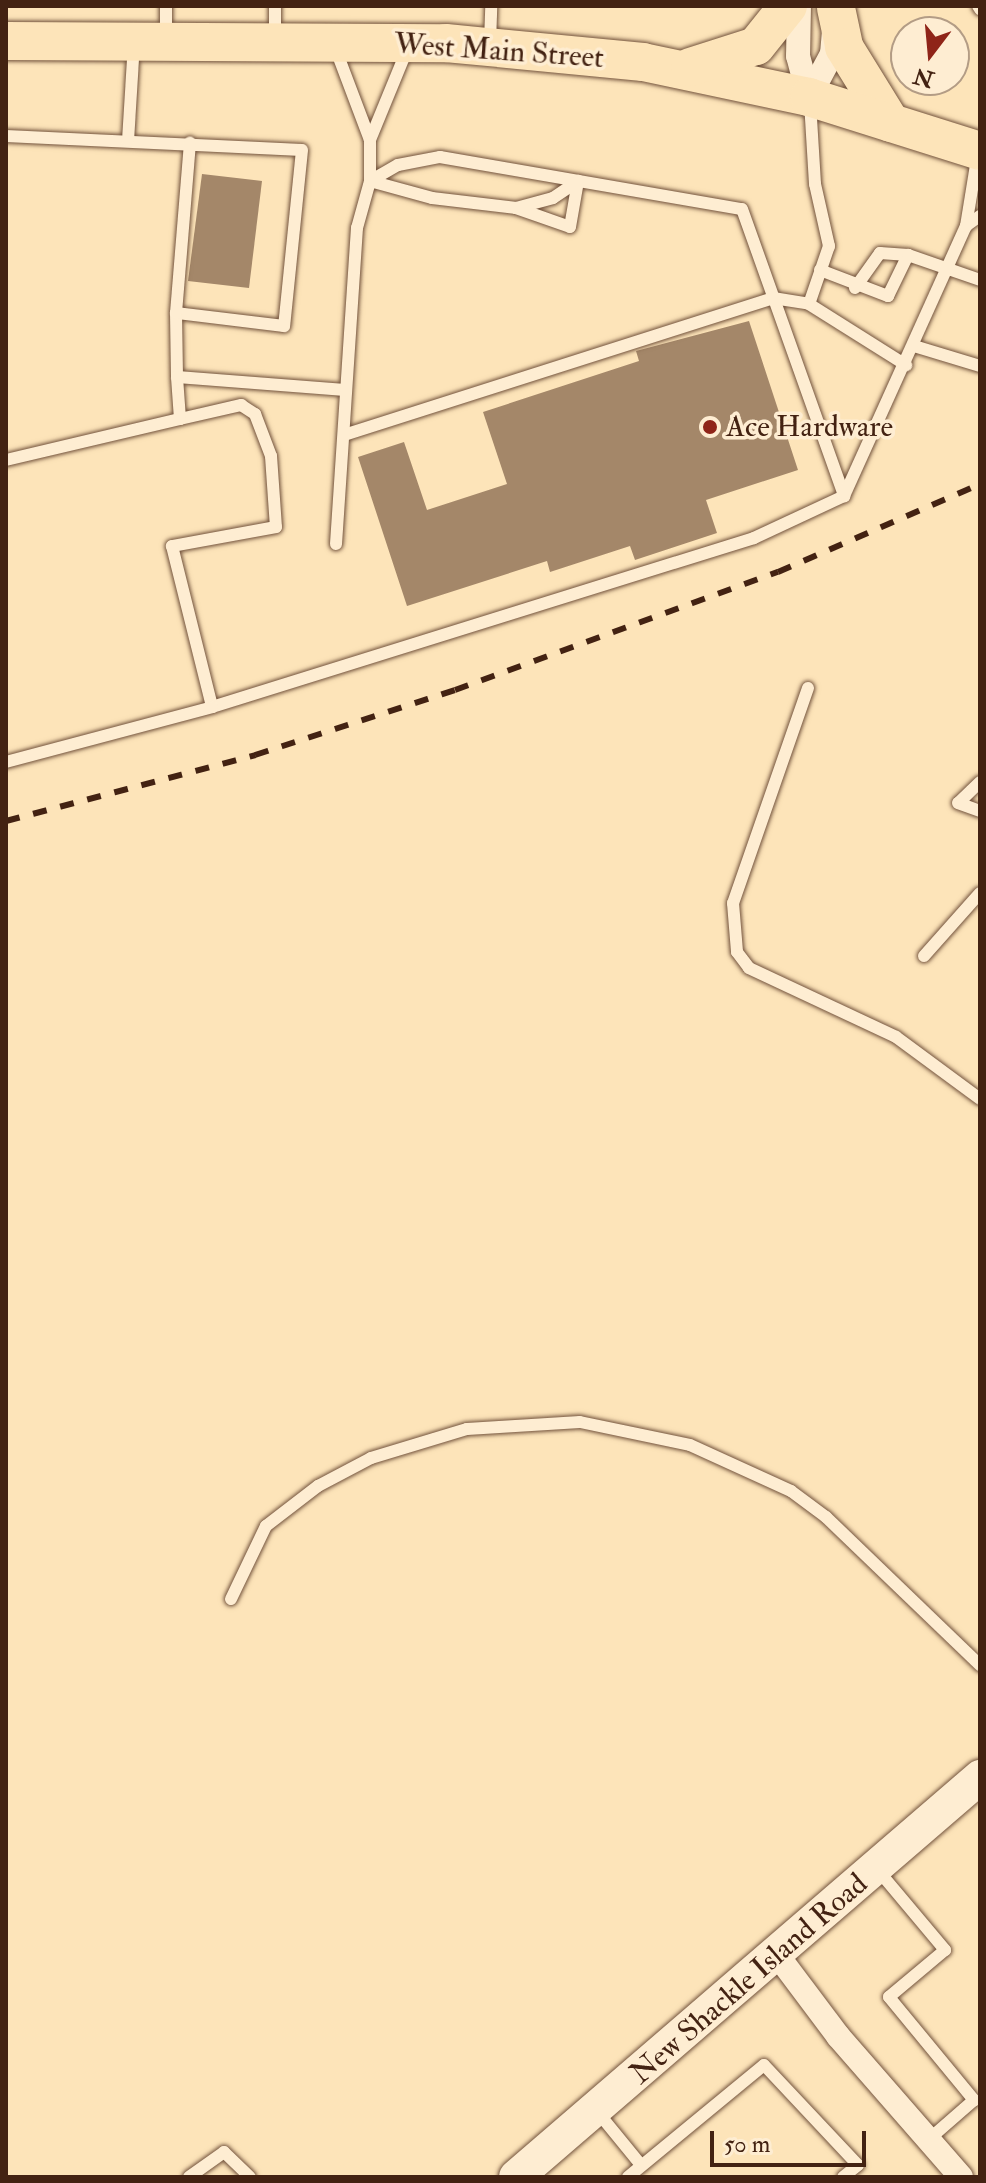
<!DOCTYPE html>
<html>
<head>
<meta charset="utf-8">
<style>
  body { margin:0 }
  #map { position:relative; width:986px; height:2183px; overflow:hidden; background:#fde4b9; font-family:"IM FELL Double Pica",serif }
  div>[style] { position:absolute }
  .building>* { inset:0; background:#a48769 }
  .roads { filter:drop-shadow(0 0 2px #72523c) drop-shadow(0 0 2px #72523c) }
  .lane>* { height:12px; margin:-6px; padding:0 6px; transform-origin:6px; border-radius:6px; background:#feedd2 }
  .street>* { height:24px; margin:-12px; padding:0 12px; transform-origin:12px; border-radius:12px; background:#feedd2 }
  .secondary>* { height:34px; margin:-17px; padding:0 17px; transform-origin:17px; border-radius:17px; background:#feedd2 }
  .primary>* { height:38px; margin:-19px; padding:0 19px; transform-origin:19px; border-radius:19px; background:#fde4b9 }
  .rail>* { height:6px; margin-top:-3px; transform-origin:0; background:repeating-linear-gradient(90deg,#432212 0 14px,transparent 0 28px) }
  .dots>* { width:22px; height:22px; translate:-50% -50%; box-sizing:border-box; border:4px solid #feedd2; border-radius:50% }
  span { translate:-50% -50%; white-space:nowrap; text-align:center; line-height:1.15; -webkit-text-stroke:7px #feedd2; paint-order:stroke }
  .street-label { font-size:30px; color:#432212 }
  .poi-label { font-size:30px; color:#432212 }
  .left { translate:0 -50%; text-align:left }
  .frame { position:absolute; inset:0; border:8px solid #432212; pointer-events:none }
  .north { position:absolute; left:890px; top:16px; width:80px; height:80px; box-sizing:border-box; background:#feedd2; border:2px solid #b39c85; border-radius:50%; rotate:196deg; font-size:22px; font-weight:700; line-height:32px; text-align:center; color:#432212 }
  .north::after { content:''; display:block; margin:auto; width:28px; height:36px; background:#8f2418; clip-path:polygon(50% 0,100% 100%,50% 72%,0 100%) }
  .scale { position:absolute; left:710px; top:2131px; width:156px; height:36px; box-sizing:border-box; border:4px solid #432212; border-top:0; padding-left:10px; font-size:24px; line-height:28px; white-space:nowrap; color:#432212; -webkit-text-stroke:6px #feedd2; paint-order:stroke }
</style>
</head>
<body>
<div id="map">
  <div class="building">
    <i style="clip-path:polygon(202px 174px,262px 181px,249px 288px,188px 281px)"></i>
    <i style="clip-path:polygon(749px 321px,798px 470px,706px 500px,717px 533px,635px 560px,630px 546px,550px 572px,547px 561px,407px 606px,358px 457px,404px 442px,427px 510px,507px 484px,483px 412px,639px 361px,636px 351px)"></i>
  </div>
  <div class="roads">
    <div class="lane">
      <i style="left:978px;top:6px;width:4px;rotate:56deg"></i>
      <i style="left:166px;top:39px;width:33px;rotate:-90deg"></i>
      <i style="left:275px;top:39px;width:33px;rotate:-90deg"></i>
      <i style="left:490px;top:43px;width:37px;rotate:-88deg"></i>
      <i style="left:336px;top:50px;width:96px;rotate:69.3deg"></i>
      <i style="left:810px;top:102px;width:82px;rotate:86.5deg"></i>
      <i style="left:815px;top:184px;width:64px;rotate:77.3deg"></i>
      <i style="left:829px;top:246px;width:61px;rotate:109deg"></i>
      <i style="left:809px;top:304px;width:115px;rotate:32.2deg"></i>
      <i style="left:6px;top:136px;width:296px;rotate:2.7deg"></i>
      <i style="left:302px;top:150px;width:177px;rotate:95.8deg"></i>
      <i style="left:284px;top:326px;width:109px;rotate:-173.1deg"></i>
      <i style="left:176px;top:313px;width:64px;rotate:89.1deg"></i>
      <i style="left:128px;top:141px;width:97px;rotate:-86.5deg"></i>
      <i style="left:370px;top:181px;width:32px;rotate:-30deg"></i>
      <i style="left:398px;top:165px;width:43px;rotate:-10.8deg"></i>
      <i style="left:440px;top:157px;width:306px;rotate:9.8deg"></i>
      <i style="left:742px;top:209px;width:305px;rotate:70.4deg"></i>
      <i style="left:370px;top:181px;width:64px;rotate:15.3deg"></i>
      <i style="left:432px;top:198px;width:85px;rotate:6.8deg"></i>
      <i style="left:516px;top:208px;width:57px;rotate:19.4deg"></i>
      <i style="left:570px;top:227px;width:47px;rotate:-80.1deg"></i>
      <i style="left:516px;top:208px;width:38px;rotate:-15deg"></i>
      <i style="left:553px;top:198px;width:30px;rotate:-34deg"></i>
      <i style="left:966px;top:226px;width:17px;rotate:-36deg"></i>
      <i style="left:820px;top:270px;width:73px;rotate:20.9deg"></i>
      <i style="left:888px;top:296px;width:46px;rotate:-64deg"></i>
      <i style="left:855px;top:288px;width:43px;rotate:-54.5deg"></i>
      <i style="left:880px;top:253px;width:28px;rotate:4deg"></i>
      <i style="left:908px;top:255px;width:76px;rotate:19.1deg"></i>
      <i style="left:176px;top:313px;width:171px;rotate:-85.3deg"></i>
      <i style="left:914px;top:346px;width:69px;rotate:16.9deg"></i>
      <i style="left:180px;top:419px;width:63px;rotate:-12.9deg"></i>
      <i style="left:241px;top:405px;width:17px;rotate:33deg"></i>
      <i style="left:255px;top:414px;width:45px;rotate:69.1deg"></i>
      <i style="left:271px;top:456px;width:71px;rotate:86deg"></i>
      <i style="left:276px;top:527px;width:106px;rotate:169.6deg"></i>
      <i style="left:172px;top:546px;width:166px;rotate:76deg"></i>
      <i style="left:212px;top:707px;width:568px;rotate:-17.32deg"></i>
      <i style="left:754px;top:538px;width:99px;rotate:-25deg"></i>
      <i style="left:844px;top:496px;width:296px;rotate:-65.7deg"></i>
      <i style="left:966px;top:226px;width:74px;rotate:-80.7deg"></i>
      <i style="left:344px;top:435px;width:450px;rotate:-17.7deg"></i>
      <i style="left:773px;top:298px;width:36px;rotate:9deg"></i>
      <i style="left:6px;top:460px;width:179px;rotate:-13.3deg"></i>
      <i style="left:180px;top:419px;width:42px;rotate:-94.1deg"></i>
      <i style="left:177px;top:377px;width:169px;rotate:4.4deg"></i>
      <i style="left:336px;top:544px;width:317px;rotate:-86.2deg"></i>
      <i style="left:357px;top:228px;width:49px;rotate:-74.5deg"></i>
      <i style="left:370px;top:181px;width:41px;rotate:-90deg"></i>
      <i style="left:370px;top:140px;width:97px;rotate:-67.7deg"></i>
      <i style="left:808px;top:688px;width:228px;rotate:109.2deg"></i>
      <i style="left:733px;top:903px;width:49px;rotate:85.3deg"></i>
      <i style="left:737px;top:952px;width:20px;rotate:53deg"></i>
      <i style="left:749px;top:968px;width:162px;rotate:25.1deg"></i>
      <i style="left:896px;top:1037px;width:104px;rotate:36.4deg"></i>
      <i style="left:6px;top:762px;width:213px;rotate:-14.9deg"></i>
      <i style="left:980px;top:782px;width:30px;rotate:136deg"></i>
      <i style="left:958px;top:803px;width:23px;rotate:20deg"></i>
      <i style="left:924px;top:956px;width:84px;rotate:-48.4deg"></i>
      <i style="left:231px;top:1599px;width:81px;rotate:-64.4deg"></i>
      <i style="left:266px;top:1526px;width:66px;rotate:-37.6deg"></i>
      <i style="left:318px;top:1486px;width:60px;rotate:-27.8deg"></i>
      <i style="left:371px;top:1458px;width:100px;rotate:-16.8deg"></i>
      <i style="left:467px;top:1429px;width:113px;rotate:-3.5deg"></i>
      <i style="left:580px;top:1422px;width:112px;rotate:11.8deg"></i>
      <i style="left:690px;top:1445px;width:111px;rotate:24.5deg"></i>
      <i style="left:791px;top:1491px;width:44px;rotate:36.6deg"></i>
      <i style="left:826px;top:1517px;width:214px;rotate:43.9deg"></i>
      <i style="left:877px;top:1869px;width:106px;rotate:50deg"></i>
      <i style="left:945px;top:1950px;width:73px;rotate:140deg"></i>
      <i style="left:889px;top:1997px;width:134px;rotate:50.5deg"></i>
      <i style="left:974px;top:2100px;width:62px;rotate:138.9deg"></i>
      <i style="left:596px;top:2110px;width:71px;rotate:50.7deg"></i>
      <i style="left:189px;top:2177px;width:43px;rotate:-35.5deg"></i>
      <i style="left:224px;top:2152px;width:36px;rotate:44deg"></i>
      <i style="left:628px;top:2177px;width:176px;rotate:-39.5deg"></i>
      <i style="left:764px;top:2065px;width:137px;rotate:46.8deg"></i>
      <i style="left:858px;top:2165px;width:19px;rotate:141deg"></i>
    </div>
    <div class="street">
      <i style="left:799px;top:6px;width:50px;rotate:91.1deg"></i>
      <i style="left:798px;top:56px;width:42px;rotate:75deg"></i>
      <i style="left:809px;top:97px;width:49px;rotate:-61.9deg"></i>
      <i style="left:832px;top:54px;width:25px;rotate:-85deg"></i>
      <i style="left:778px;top:1956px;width:100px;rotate:53.1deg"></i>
      <i style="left:838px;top:2036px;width:187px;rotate:48.9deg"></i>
    </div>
    <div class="secondary">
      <i style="left:516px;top:2177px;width:613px;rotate:-40.76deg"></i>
    </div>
    <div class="primary">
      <i style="left:836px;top:8px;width:40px;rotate:78deg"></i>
      <i style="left:844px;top:47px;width:89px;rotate:58.3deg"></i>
      <i style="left:6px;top:41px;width:440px;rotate:0.3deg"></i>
      <i style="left:446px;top:43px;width:198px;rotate:5.5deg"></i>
      <i style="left:643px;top:62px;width:170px;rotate:11.9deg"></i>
      <i style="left:809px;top:97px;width:179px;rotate:17.5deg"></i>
      <i style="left:690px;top:67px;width:69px;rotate:-17.7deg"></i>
      <i style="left:756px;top:46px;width:51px;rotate:-51.3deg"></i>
    </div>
  </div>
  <div class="rail">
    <i style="left:6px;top:821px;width:258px;rotate:-14.8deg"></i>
    <i style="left:255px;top:755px;width:210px;rotate:-18deg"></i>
    <i style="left:455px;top:690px;width:344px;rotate:-20.1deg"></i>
    <i style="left:778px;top:572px;width:220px;rotate:-23.5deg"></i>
  </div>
  <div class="dots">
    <i style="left:710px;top:427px;background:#8f2418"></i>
  </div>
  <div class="street-label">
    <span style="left:499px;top:51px;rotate:4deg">West Main Street</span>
    <span style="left:749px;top:1979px;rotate:-41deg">New Shackle Island Road</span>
  </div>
  <div class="poi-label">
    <span class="left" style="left:726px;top:427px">Ace Hardware</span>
  </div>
  <div class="frame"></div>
  <div class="north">N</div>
  <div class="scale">50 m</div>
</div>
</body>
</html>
